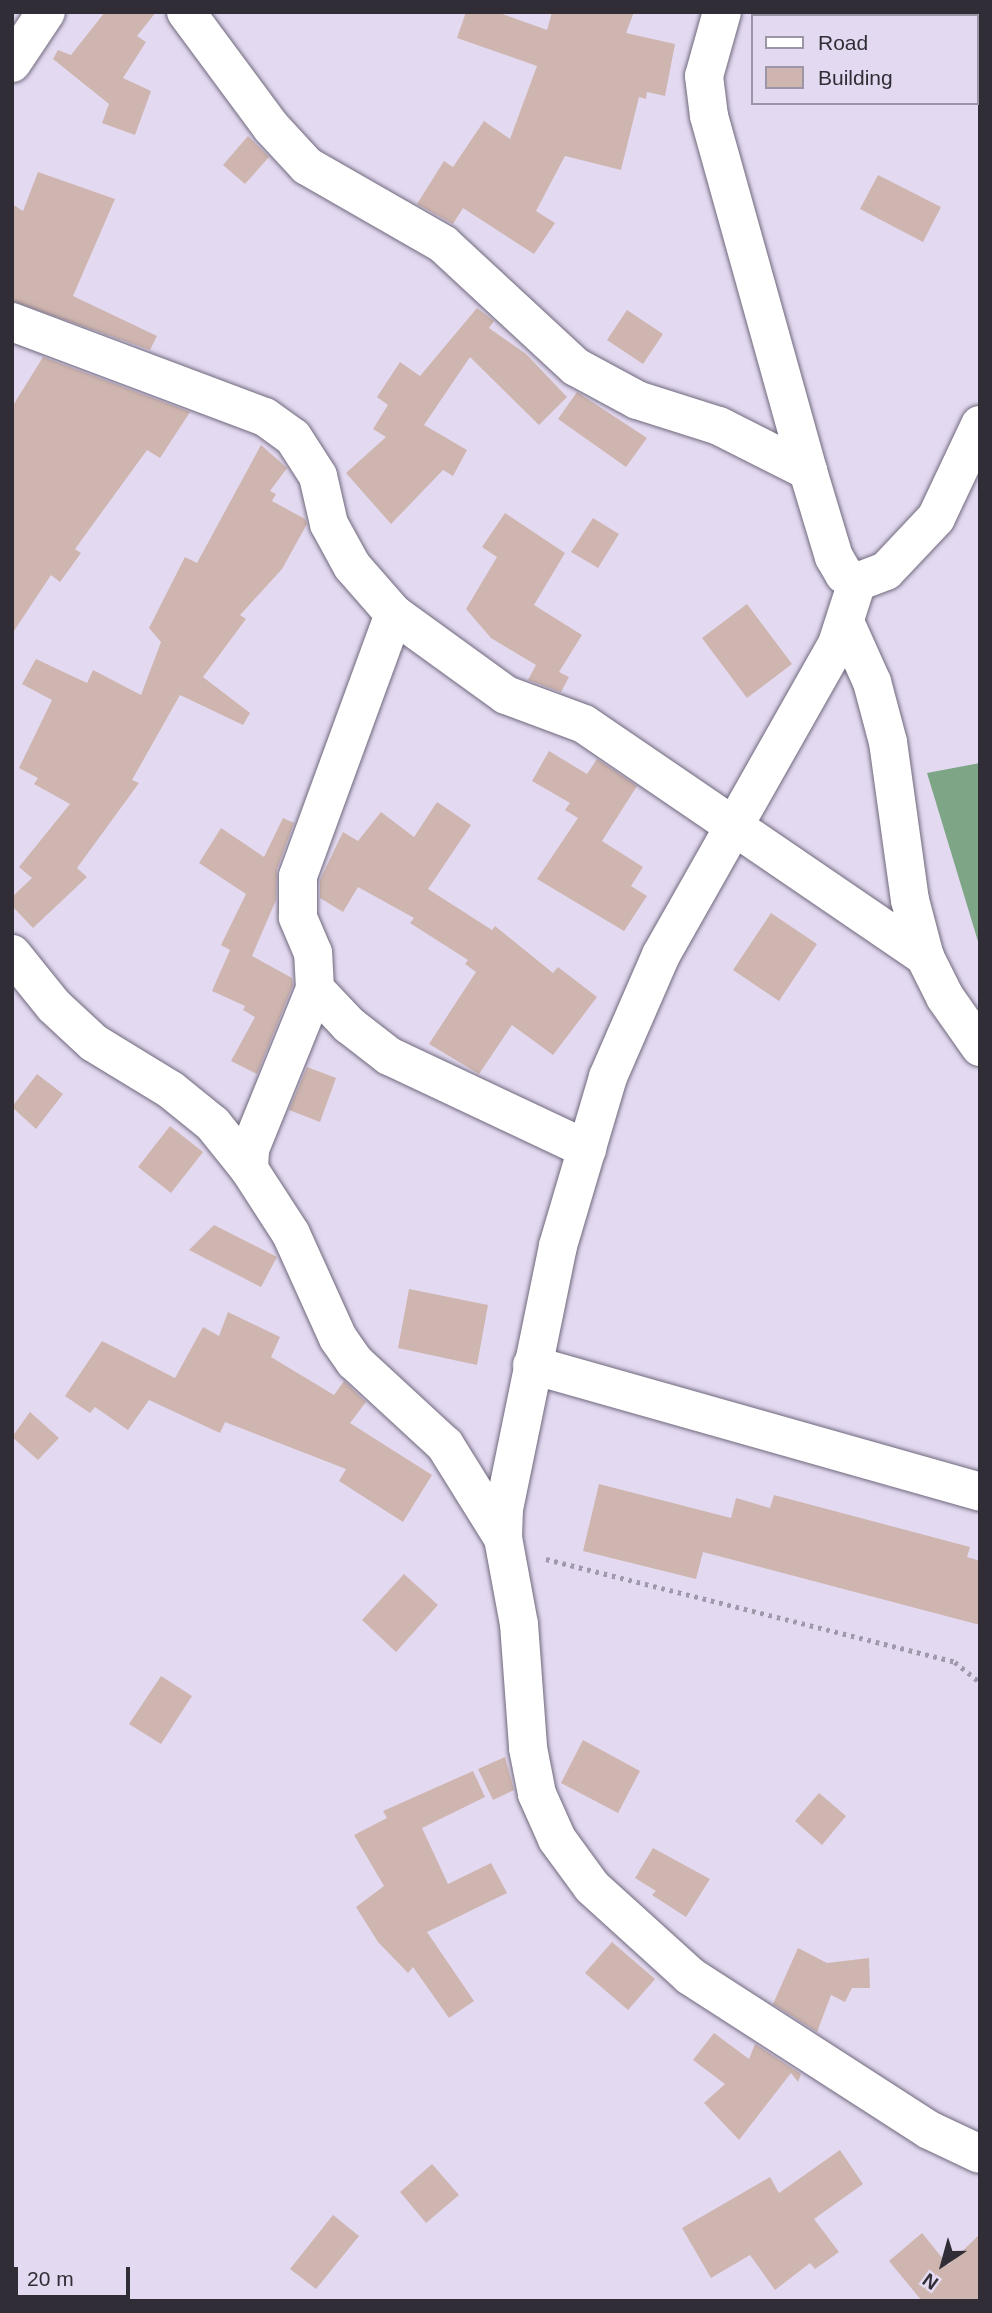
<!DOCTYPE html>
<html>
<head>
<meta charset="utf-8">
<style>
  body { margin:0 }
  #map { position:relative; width:992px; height:2313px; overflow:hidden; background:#e3daf1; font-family:Helvetica,sans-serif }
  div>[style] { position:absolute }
  .forest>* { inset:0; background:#7ea585 }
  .building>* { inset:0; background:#cfb5af }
  .path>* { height:4.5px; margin-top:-2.25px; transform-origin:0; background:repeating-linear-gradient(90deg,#a099ab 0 3.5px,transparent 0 8.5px) }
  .roads { filter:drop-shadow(0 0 2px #70687c) drop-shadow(0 0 2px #70687c) }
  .minor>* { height:38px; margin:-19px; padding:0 19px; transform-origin:19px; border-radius:19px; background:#fff }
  span { translate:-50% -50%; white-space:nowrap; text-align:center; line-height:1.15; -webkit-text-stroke:6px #e3daf1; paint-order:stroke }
  .frame { position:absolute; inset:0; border:14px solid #302d36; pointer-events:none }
  .legend { position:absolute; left:751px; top:14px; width:228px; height:91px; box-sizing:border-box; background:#e3daf1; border:2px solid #9b95a6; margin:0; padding:9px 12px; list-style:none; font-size:21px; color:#302d36 }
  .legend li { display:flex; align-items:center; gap:14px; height:35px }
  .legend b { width:35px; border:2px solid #9b95a6 }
  .north { position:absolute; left:908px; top:2229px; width:70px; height:70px; -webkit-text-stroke:5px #e3daf1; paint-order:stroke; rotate:216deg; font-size:19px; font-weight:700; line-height:28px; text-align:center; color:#302d36 }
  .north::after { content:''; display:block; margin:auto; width:24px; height:32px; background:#302d36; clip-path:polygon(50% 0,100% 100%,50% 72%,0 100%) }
  .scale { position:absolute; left:14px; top:2267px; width:116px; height:32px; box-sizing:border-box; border:4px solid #302d36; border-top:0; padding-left:9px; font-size:21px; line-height:24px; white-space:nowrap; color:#302d36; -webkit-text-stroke:5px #e3daf1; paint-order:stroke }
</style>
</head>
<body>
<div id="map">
  <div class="forest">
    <i style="clip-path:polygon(980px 763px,980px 948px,927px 773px)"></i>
  </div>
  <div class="building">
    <i style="clip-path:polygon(105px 12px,156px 12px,137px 36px,146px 42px,123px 78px,151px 91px,135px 135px,102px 123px,109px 104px,53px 59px,58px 50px,71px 55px)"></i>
    <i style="clip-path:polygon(466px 12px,497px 12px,547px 30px,552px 12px,634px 12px,626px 33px,675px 44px,665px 96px,647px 92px,646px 99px,639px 97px,621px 170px,565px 156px,536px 211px,555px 223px,534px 254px,463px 208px,453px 224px,417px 204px,444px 161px,453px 167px,484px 121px,510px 139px,537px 66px,457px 38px)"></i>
    <i style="clip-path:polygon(248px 136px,269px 157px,245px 184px,223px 165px)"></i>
    <i style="clip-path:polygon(38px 172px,115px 199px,73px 296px,157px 336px,150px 350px,12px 301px,12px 204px,23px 211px)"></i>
    <i style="clip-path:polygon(878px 175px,941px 207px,923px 242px,860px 209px)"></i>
    <i style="clip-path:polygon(477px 308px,494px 321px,489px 328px,526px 354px,567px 397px,539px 425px,470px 357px,424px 425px,467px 450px,453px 476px,443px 470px,391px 524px,346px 473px,386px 437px,373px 429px,388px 405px,377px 397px,400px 362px,420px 376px)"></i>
    <i style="clip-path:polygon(627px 310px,663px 334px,643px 364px,607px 340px)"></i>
    <i style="clip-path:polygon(43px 357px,190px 412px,160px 458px,147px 450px,75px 549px,81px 553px,60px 582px,51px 575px,12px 634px,12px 407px)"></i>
    <i style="clip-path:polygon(577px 392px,647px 438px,626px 467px,558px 419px)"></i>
    <i style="clip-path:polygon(261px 445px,287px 468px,270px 491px,276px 494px,272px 501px,305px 519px,307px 524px,282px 569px,240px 615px,246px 619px,203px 677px,250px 713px,243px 725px,180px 695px,132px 780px,139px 783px,77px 868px,87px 877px,33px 928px,12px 906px,12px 897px,32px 878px,19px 867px,70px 804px,34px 784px,38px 778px,19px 768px,52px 700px,22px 684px,36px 659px,87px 683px,93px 670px,141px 695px,161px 642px,149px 628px,185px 557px,197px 563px)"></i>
    <i style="clip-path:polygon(505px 513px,565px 553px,534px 605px,582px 635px,559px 672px,569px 677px,561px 692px,528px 680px,536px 665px,491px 638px,466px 609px,497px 557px,482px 547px)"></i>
    <i style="clip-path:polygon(593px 518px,619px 534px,598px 568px,571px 552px)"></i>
    <i style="clip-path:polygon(747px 604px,792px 664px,747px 698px,702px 638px)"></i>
    <i style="clip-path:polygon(549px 751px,587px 774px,597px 759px,637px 786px,602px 841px,643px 867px,631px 886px,647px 896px,624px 931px,537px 879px,578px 818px,565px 810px,570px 803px,532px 781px)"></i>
    <i style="clip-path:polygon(437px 802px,471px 825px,428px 889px,492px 930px,495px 926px,553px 973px,558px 967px,597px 997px,553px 1055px,512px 1025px,479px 1074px,429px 1044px,476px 972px,465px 964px,468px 960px,410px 923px,414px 918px,358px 887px,343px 912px,320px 898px,320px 880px,343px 832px,358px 841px,381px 812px,414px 837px)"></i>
    <i style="clip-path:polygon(283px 818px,294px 823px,277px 869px,276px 900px,252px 956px,292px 978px,293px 985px,257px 1074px,231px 1061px,255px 1017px,243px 1010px,245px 1006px,212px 991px,230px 950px,221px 945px,246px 894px,199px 863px,221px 828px,264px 857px)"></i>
    <i style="clip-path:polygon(771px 913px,817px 944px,779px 1001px,733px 970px)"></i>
    <i style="clip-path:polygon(307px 1067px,336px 1078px,320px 1122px,289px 1110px)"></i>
    <i style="clip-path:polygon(37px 1074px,63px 1094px,36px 1129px,12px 1107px)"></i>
    <i style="clip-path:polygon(170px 1126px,203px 1152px,171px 1193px,138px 1167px)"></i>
    <i style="clip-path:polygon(214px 1225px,277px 1257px,261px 1287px,189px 1250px)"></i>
    <i style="clip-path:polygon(409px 1289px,488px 1305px,477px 1365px,398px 1348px)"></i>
    <i style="clip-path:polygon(228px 1312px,280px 1337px,271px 1357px,334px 1395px,344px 1381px,366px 1402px,350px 1423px,432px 1475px,403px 1522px,339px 1481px,346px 1469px,225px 1422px,220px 1433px,149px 1400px,128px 1430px,95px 1407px,90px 1413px,65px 1396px,102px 1341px,175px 1378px,203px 1327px,219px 1336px)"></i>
    <i style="clip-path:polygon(30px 1412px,59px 1438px,38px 1460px,12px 1437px)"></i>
    <i style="clip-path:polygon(599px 1484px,731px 1518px,736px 1498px,770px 1508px,774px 1495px,970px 1547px,967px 1557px,980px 1561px,980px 1625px,703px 1552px,696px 1579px,583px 1551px)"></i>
    <i style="clip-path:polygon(404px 1574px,438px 1605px,396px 1652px,362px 1620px)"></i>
    <i style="clip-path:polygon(161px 1676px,192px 1696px,161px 1744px,129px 1724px)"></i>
    <i style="clip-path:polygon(583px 1740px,640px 1771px,618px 1813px,561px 1783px)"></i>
    <i style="clip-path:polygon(505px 1757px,514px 1790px,493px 1800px,478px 1769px)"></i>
    <i style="clip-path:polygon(473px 1771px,485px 1797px,422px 1828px,448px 1884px,491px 1863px,507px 1893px,427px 1932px,474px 2001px,449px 2018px,413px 1967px,408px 1973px,378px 1942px,356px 1907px,384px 1886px,354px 1835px,387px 1818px,383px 1811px)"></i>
    <i style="clip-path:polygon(819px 1793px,846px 1816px,822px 1845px,795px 1821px)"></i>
    <i style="clip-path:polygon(653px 1848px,710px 1879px,686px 1917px,652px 1895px,656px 1891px,635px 1878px)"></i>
    <i style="clip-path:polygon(612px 1942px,655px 1979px,628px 2010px,585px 1973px)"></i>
    <i style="clip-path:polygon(798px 1948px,827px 1963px,869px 1958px,870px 1988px,852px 1988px,845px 2002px,831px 1995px,817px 2032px,773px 2004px)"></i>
    <i style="clip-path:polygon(714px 2033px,749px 2059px,755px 2044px,801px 2074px,798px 2082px,791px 2073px,739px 2140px,704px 2103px,725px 2084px,693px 2060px)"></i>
    <i style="clip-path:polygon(840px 2150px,863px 2184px,814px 2219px,839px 2252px,815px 2269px,810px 2263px,775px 2290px,750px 2255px,711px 2278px,682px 2228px,770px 2177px,779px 2193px)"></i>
    <i style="clip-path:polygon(432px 2164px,459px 2195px,426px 2223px,400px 2192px)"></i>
    <i style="clip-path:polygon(333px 2215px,359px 2236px,316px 2289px,290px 2269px)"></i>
    <i style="clip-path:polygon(922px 2233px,948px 2265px,980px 2234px,980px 2301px,922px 2301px,889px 2261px)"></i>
  </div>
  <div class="path">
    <i style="left:546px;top:1559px;width:422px;rotate:14.1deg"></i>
    <i style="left:955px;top:1662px;width:32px;rotate:39deg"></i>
  </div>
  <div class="roads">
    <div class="minor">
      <i style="left:186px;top:12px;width:143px;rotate:53.5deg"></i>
      <i style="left:271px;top:127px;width:53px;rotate:47.3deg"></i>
      <i style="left:307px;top:166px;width:157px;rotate:29.8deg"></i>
      <i style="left:443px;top:244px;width:181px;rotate:42.8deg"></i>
      <i style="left:576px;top:367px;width:69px;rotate:28.4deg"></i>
      <i style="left:637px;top:400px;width:86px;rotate:17.6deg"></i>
      <i style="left:719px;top:426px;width:100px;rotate:26.8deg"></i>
      <i style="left:722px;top:12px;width:66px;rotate:105.7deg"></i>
      <i style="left:704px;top:76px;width:40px;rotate:82.9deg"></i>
      <i style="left:709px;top:116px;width:369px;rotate:74.4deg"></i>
      <i style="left:808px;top:471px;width:90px;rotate:73.2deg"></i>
      <i style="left:834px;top:557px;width:20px;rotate:60deg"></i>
      <i style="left:844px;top:574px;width:15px;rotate:32deg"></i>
      <i style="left:857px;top:582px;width:31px;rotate:-21deg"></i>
      <i style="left:886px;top:571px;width:73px;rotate:-46.7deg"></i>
      <i style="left:936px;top:518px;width:103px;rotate:-64.7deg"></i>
      <i style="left:12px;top:63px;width:61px;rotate:-56.3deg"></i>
      <i style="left:12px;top:322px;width:270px;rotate:20.6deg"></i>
      <i style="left:265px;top:417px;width:34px;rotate:36deg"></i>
      <i style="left:293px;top:437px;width:46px;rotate:57.3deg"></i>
      <i style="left:318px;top:476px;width:49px;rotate:77.1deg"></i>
      <i style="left:329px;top:524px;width:48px;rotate:61.3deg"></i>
      <i style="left:352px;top:566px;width:64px;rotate:48.8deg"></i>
      <i style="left:394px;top:614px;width:138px;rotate:35.9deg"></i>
      <i style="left:506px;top:695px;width:83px;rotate:20.4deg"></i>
      <i style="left:584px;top:724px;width:413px;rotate:34.3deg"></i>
      <i style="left:857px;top:582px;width:65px;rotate:107.9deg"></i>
      <i style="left:837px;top:644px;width:357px;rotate:119.5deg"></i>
      <i style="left:661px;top:955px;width:133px;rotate:113.5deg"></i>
      <i style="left:608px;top:1077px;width:176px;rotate:106.5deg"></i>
      <i style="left:558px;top:1246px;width:268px;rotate:101.6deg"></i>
      <i style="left:504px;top:1508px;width:30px;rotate:92deg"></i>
      <i style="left:503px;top:1538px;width:87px;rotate:79.5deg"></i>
      <i style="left:519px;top:1624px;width:124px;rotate:85.8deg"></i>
      <i style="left:528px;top:1748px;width:47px;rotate:78.9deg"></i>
      <i style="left:537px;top:1794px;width:49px;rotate:66deg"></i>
      <i style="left:557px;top:1839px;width:59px;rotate:53.9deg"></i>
      <i style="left:592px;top:1887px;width:132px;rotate:42.2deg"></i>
      <i style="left:690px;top:1976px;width:284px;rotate:32.8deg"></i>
      <i style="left:929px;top:2130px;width:56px;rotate:25.2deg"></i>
      <i style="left:845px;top:622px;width:66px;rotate:65.8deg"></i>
      <i style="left:872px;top:682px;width:62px;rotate:75.1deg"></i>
      <i style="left:888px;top:742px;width:160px;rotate:82.1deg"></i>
      <i style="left:910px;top:900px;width:59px;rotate:75.3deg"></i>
      <i style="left:925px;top:957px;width:45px;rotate:63.4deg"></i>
      <i style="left:945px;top:997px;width:61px;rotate:55deg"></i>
      <i style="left:12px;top:954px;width:67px;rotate:51.1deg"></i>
      <i style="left:54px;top:1006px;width:54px;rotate:42.8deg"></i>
      <i style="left:94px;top:1043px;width:90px;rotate:31.4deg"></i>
      <i style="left:171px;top:1090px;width:54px;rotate:39deg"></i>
      <i style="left:213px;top:1124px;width:58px;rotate:51.3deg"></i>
      <i style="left:249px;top:1169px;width:77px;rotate:57.1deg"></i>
      <i style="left:291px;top:1234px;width:114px;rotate:65.7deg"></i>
      <i style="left:338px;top:1338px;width:29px;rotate:55deg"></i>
      <i style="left:355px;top:1362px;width:122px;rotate:42.7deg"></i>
      <i style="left:445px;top:1445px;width:110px;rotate:58.1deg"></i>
      <i style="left:315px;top:989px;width:50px;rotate:46.6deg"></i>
      <i style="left:349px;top:1025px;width:51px;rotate:37.8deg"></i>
      <i style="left:389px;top:1056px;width:219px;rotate:25.2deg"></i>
      <i style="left:249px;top:1169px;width:20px;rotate:-87deg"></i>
      <i style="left:250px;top:1149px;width:173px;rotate:-67.9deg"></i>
      <i style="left:315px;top:989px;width:36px;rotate:-93deg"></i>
      <i style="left:313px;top:953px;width:39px;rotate:-113deg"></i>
      <i style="left:298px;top:917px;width:41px;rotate:-90deg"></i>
      <i style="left:298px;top:876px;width:279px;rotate:-69.9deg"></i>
      <i style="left:532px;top:1365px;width:466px;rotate:15.8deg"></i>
    </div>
  </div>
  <div class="frame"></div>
  <ul class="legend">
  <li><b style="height:9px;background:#fff"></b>Road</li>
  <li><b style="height:19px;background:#cfb5af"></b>Building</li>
  </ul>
  <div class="north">N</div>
  <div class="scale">20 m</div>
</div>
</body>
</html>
